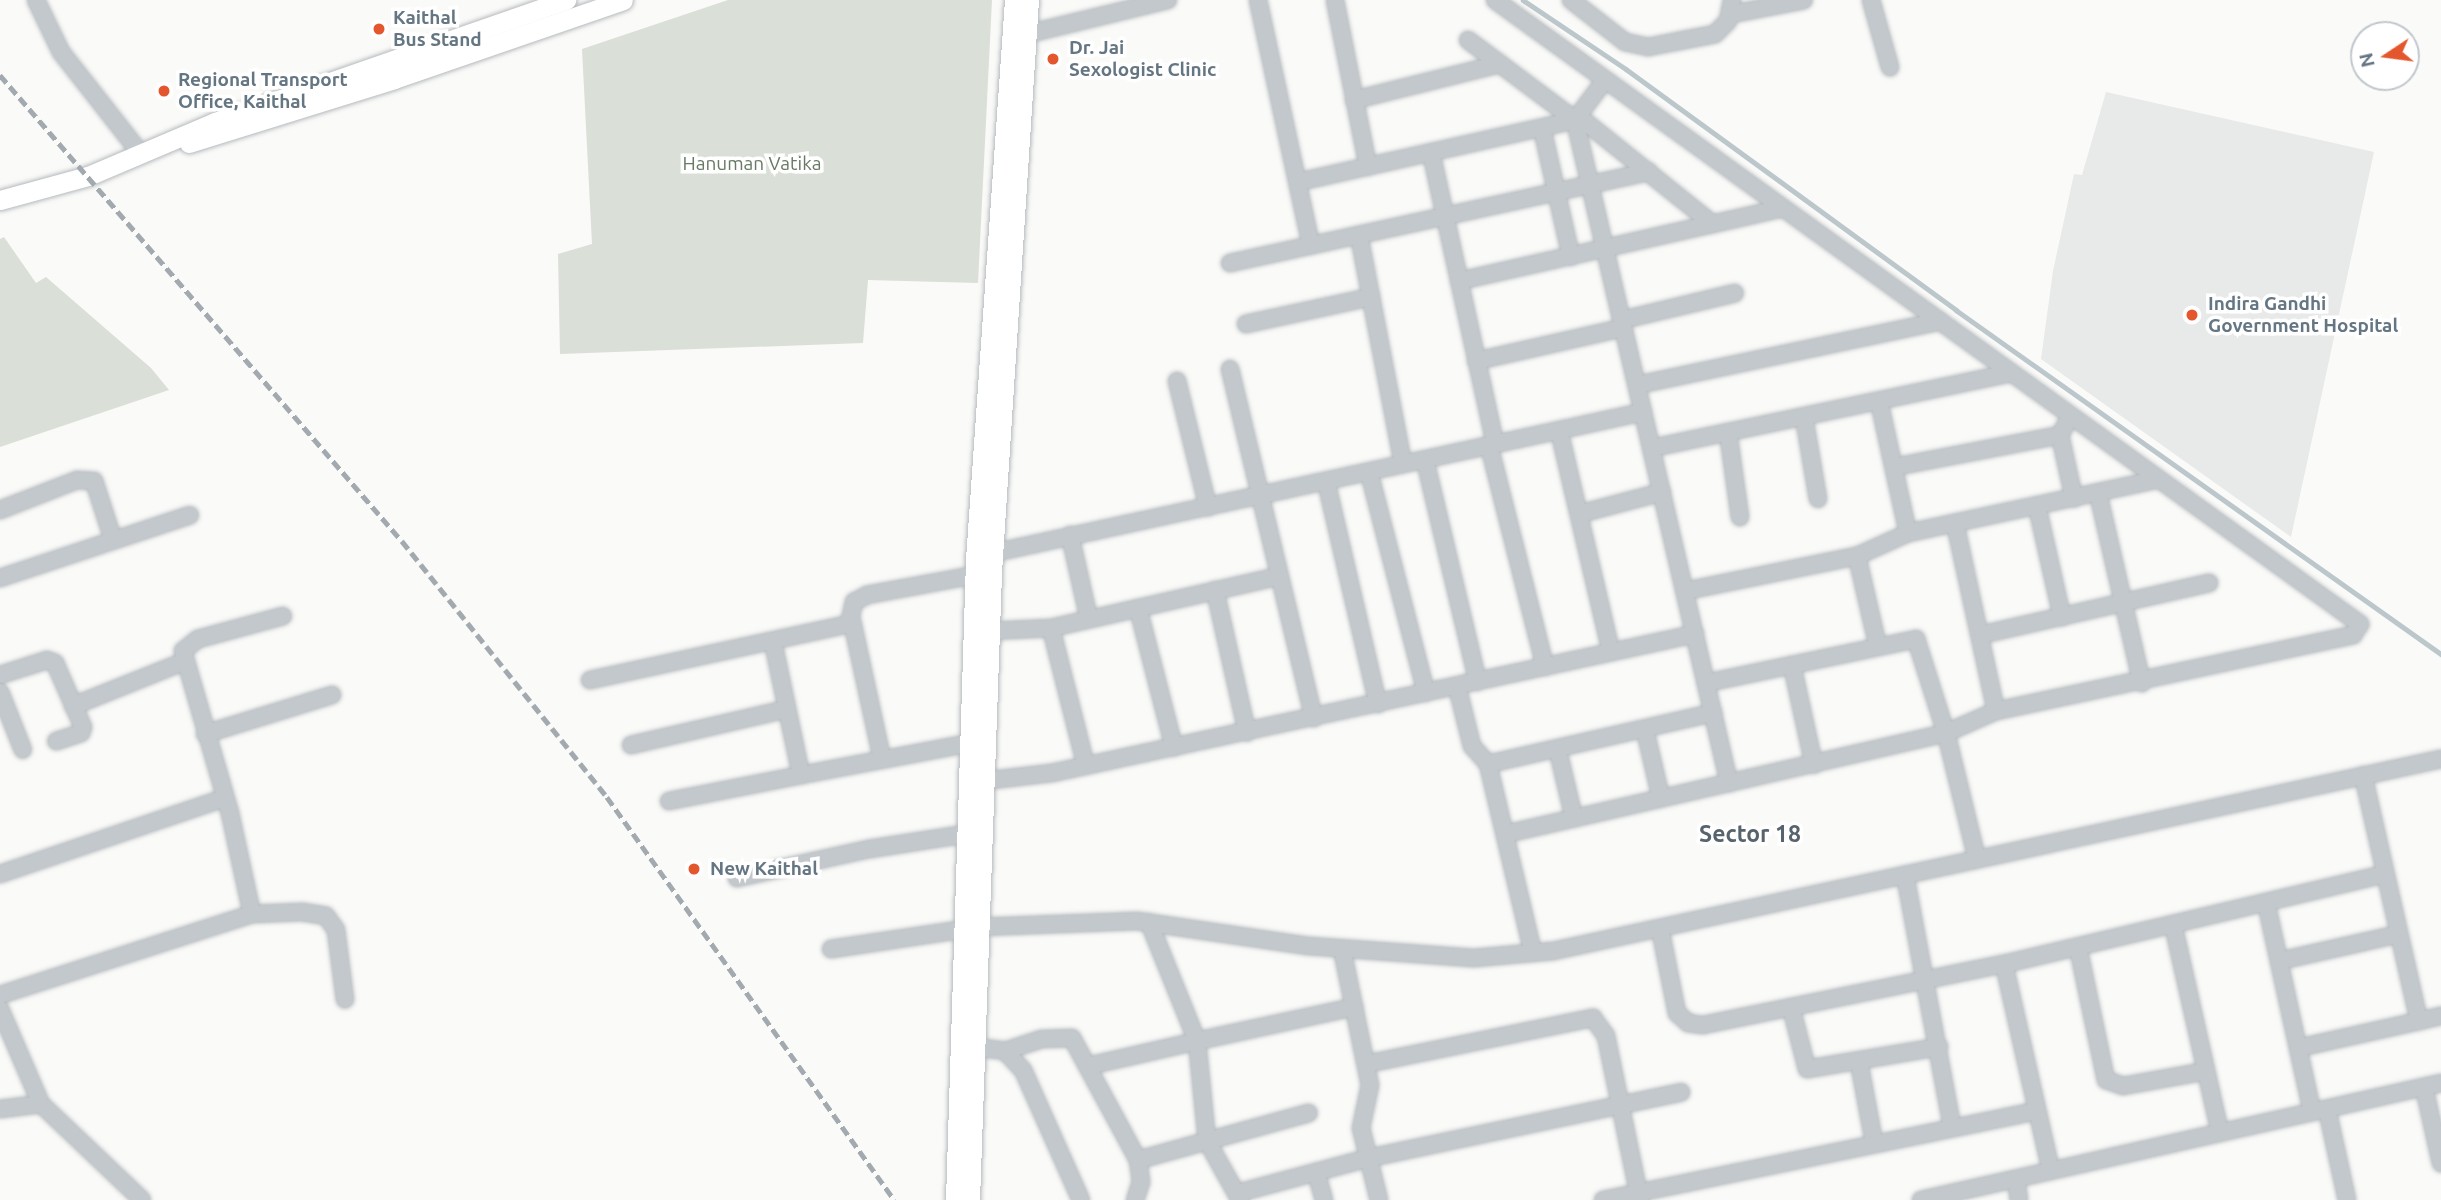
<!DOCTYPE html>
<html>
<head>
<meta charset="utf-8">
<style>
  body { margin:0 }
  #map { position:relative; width:2441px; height:1200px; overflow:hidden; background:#fafaf8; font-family:Ubuntu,sans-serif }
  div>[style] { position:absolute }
  .built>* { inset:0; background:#e8e9e9 }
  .green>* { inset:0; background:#dadfd7 }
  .stream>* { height:4.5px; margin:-2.25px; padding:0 2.25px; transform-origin:2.25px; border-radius:2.25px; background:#bbc7cb }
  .roads { filter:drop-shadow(0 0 2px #b5babe) drop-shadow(0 0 2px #b5babe) }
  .minor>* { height:16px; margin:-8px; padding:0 8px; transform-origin:8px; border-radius:8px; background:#c3c8cc }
  .major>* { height:19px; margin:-9.5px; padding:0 9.5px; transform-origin:9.5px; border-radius:9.5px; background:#fff }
  .rail>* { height:4.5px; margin-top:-2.25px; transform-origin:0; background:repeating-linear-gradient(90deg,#a2aab0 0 10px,transparent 0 15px) }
  .dots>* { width:19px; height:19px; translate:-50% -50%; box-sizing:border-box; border:4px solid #fff; border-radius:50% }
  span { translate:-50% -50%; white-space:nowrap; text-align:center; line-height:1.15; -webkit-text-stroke:7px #fff; paint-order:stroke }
  .poi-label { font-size:19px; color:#657683; font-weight:700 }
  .left { translate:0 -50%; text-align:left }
  .park-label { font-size:19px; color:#687a64 }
  .quarter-label { font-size:23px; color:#57646e; font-weight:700 }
  .north { position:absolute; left:2350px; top:21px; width:70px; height:70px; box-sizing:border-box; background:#fff; border:2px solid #c1c8cd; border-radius:50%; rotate:257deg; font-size:19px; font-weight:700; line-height:28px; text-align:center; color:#657683 }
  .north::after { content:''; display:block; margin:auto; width:24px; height:32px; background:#e4572e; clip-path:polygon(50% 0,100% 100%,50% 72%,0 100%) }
</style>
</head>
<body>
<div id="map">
  <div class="built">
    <i style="clip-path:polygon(2106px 92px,2374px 152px,2291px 537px,2041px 359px,2053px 271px,2074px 174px,2082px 175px)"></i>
  </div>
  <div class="green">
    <i style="clip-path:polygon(728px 0,992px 0,978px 283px,868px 280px,863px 343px,560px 354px,558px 254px,592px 244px,582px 49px)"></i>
    <i style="clip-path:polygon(4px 237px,36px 283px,46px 277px,151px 368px,169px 390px,0 447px,0 239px)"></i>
  </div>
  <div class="stream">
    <i style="left:1523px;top:0;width:124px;rotate:33.8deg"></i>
    <i style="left:1626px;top:69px;width:409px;rotate:36.1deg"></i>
    <i style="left:1956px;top:310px;width:595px;rotate:35.35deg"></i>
  </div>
  <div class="roads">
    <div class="minor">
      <i style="left:36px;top:0;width:58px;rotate:64.3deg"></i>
      <i style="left:61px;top:52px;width:130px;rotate:51.9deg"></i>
      <i style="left:1258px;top:0;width:251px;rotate:77.8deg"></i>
      <i style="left:1335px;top:0;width:170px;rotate:78.8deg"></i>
      <i style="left:1495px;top:0;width:1067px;rotate:35.81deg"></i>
      <i style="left:2360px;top:624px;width:13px;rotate:122deg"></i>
      <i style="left:2353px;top:635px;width:365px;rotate:168deg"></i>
      <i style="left:1996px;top:711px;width:55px;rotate:156.3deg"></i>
      <i style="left:1946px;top:733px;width:452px;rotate:167.1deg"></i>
      <i style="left:1571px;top:0;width:68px;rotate:37.9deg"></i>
      <i style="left:1625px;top:42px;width:24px;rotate:12deg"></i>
      <i style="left:1648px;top:47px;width:68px;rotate:-11deg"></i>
      <i style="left:1715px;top:34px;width:18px;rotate:-45deg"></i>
      <i style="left:1728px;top:21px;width:21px;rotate:-79deg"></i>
      <i style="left:1871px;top:0;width:70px;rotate:74.2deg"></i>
      <i style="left:1732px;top:14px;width:73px;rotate:-11deg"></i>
      <i style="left:1027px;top:34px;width:145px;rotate:-13.6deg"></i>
      <i style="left:1468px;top:40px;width:134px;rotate:36.8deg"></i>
      <i style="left:1605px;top:80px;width:50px;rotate:126.9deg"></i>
      <i style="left:1575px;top:120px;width:681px;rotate:76.92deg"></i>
      <i style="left:1354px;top:100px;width:150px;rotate:-13.9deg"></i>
      <i style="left:1578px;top:116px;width:173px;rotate:38.7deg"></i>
      <i style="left:1542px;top:128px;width:132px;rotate:77.3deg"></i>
      <i style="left:1431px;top:152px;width:299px;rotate:77.6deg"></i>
      <i style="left:1298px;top:182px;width:284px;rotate:-12.6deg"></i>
      <i style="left:1359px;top:235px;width:233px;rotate:79.1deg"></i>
      <i style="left:1230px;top:263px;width:429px;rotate:-12.3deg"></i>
      <i style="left:1459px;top:281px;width:331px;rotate:-12.7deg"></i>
      <i style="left:1622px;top:320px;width:116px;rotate:-13.4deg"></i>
      <i style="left:1246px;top:324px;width:128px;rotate:-12.2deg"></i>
      <i style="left:1476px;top:361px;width:151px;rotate:-12.7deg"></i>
      <i style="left:1230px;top:369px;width:359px;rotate:76.5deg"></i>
      <i style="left:1177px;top:381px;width:130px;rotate:76.2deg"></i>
      <i style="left:1637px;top:385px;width:310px;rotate:-11.9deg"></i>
      <i style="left:1879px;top:401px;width:135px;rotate:77.6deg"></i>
      <i style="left:1804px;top:417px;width:83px;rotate:80.3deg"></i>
      <i style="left:1559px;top:430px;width:228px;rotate:76.8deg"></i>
      <i style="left:1728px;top:432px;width:86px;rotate:82deg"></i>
      <i style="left:2060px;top:435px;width:65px;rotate:77.5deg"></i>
      <i style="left:1489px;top:445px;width:229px;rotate:75.8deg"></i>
      <i style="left:1652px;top:448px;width:367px;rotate:-11.8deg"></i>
      <i style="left:1425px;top:460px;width:228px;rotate:76.6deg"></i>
      <i style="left:1894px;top:467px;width:169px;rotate:-10.9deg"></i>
      <i style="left:2060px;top:435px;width:21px;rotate:-61deg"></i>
      <i style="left:1369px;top:472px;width:228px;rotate:75.5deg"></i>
      <i style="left:1326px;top:481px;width:229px;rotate:76.9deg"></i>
      <i style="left:2098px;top:493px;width:195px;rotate:77deg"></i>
      <i style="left:2037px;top:506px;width:114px;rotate:77.3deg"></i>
      <i style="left:0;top:510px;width:83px;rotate:-21.3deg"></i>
      <i style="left:77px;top:480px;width:17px;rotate:3deg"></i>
      <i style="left:94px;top:481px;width:61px;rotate:71.9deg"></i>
      <i style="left:1579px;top:514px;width:86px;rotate:-14.8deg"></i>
      <i style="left:1955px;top:523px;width:192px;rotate:77.7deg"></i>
      <i style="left:1070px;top:535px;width:86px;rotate:77.3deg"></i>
      <i style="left:993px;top:553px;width:665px;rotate:-12.24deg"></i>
      <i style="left:1857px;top:556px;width:56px;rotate:-24.3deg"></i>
      <i style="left:1908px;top:533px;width:253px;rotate:-12.1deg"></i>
      <i style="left:0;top:578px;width:200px;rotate:-18.3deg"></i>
      <i style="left:1215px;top:590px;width:146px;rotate:77.3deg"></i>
      <i style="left:1685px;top:591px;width:176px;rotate:-11.5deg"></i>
      <i style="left:1857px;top:556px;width:93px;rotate:77deg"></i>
      <i style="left:1138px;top:608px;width:144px;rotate:75.5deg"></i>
      <i style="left:852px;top:621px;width:141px;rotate:77.7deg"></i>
      <i style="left:1051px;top:628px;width:142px;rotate:75.8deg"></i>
      <i style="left:989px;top:631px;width:62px;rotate:-2.8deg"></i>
      <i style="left:1051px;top:628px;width:234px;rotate:-12.8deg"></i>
      <i style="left:1980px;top:635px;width:235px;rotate:-12.8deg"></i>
      <i style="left:773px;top:642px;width:136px;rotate:78.1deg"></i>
      <i style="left:801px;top:775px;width:173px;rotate:-10.7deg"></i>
      <i style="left:1792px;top:665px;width:102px;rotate:77.6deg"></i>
      <i style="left:0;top:675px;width:49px;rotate:-17.7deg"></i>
      <i style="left:47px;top:660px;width:9px;rotate:21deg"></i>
      <i style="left:55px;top:663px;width:70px;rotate:66.4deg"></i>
      <i style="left:83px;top:727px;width:6px;rotate:108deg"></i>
      <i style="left:81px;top:733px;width:26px;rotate:162deg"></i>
      <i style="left:590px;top:680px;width:265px;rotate:-12.2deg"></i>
      <i style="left:849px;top:624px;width:23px;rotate:-77deg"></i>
      <i style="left:854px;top:602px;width:15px;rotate:-28deg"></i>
      <i style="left:867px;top:595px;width:121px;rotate:-10.5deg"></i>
      <i style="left:1706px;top:683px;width:215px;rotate:-11.8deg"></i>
      <i style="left:1916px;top:639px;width:99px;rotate:72.3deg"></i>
      <i style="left:1946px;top:733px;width:130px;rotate:76.2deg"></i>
      <i style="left:1457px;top:686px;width:62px;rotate:76deg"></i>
      <i style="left:1472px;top:746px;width:24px;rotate:48deg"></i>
      <i style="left:1488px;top:764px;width:194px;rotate:76.6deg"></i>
      <i style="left:0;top:692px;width:62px;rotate:68.4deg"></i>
      <i style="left:73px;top:706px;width:118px;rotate:-21.8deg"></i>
      <i style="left:1645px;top:730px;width:70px;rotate:76.8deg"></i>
      <i style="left:205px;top:734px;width:133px;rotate:-17.1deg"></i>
      <i style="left:631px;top:745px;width:160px;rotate:-13deg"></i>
      <i style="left:1558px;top:751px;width:69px;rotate:76.6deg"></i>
      <i style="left:1488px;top:764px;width:231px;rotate:-12.8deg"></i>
      <i style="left:974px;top:782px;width:79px;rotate:-6.6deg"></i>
      <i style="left:1052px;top:773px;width:658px;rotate:-12.2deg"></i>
      <i style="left:669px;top:801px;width:135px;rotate:-11.1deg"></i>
      <i style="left:0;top:874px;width:237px;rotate:-18.7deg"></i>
      <i style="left:1905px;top:875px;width:254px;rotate:79.4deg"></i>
      <i style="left:737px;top:878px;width:135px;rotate:-12.4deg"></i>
      <i style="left:869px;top:849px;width:98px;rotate:-8.8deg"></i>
      <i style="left:2266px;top:902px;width:215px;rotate:77.6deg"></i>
      <i style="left:252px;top:914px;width:103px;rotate:-102.3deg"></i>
      <i style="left:230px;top:813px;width:169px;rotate:-106.2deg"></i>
      <i style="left:183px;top:651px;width:19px;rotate:-39deg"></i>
      <i style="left:198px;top:639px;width:88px;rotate:-15.1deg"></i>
      <i style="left:2173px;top:924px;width:214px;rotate:77.3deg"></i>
      <i style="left:1660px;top:928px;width:87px;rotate:78.7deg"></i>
      <i style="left:1677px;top:1013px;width:15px;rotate:42deg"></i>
      <i style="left:1688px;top:1023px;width:15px;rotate:8deg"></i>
      <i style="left:1703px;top:1025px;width:307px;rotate:-11.5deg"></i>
      <i style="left:2004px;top:964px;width:391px;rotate:-13.3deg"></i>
      <i style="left:2078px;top:947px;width:136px;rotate:78.1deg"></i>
      <i style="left:2106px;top:1080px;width:18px;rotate:19deg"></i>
      <i style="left:2123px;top:1086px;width:84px;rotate:-10.2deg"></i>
      <i style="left:831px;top:949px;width:150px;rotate:-8.5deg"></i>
      <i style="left:979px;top:927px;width:158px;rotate:-2.2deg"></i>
      <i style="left:1137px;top:921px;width:174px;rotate:8.3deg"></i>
      <i style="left:1309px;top:946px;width:165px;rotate:4.2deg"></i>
      <i style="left:1474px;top:958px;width:79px;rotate:-5.1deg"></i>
      <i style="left:1553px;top:951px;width:909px;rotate:-12.2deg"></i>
      <i style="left:1342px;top:949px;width:139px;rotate:78.4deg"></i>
      <i style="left:1370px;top:1085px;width:44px;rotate:101.8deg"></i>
      <i style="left:1361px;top:1128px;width:74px;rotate:76deg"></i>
      <i style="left:2279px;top:961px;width:123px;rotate:-12.7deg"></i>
      <i style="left:2004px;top:964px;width:212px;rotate:77.2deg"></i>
      <i style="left:0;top:995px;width:265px;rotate:-17.8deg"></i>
      <i style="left:252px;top:914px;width:50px;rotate:-2.3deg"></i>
      <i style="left:302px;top:912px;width:24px;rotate:9deg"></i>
      <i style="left:326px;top:916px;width:17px;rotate:54deg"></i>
      <i style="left:336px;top:930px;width:70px;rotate:82.6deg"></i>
      <i style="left:1791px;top:1007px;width:64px;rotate:75.5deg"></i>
      <i style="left:1807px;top:1069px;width:134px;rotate:-9.5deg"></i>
      <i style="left:0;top:1009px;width:103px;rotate:66.7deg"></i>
      <i style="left:41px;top:1104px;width:139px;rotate:43.5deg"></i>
      <i style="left:2419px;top:1021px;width:23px;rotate:-13deg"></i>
      <i style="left:966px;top:1046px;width:39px;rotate:7deg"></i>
      <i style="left:1005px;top:1051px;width:26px;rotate:47deg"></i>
      <i style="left:1023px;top:1070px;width:142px;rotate:66deg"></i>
      <i style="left:2298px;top:1048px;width:124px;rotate:-12.6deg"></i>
      <i style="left:2419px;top:1021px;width:252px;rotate:-102.8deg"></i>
      <i style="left:1005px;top:1051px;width:39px;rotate:-18deg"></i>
      <i style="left:1042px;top:1039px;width:30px;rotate:-2deg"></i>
      <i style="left:1072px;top:1038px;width:139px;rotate:61.6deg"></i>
      <i style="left:1138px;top:1160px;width:22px;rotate:82deg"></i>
      <i style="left:1141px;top:1182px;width:19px;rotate:108deg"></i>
      <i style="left:1859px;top:1062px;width:81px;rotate:79.4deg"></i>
      <i style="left:1366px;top:1064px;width:232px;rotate:-11.5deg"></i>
      <i style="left:1593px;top:1018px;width:22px;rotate:54deg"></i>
      <i style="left:1606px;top:1036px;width:167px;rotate:78.3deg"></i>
      <i style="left:1088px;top:1066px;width:112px;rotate:-12.9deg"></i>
      <i style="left:1197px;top:1041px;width:128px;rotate:-112deg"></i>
      <i style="left:2424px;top:1087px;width:78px;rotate:77.4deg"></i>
      <i style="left:0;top:1109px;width:41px;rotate:-7deg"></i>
      <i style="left:2327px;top:1109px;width:93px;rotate:77.6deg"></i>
      <i style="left:1138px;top:1160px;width:177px;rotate:-15.4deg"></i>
      <i style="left:1316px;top:1172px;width:29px;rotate:74deg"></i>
      <i style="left:2016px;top:1179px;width:21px;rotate:82deg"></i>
      <i style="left:1238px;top:1193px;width:136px;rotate:-15deg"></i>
      <i style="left:1369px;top:1158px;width:319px;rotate:-11.9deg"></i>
      <i style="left:1240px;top:1200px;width:68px;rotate:-119.2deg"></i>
      <i style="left:1207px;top:1141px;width:100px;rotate:-95.7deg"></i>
      <i style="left:1197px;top:1041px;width:161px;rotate:-12.2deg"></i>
      <i style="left:1603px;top:1200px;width:443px;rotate:-11.6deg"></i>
      <i style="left:1921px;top:1200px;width:533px;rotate:-12.68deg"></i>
    </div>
    <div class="major">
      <i style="left:189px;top:143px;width:215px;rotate:-17.3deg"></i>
      <i style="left:394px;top:79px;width:242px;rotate:-19deg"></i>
      <i style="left:0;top:200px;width:91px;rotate:-15.3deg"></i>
      <i style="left:88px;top:176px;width:138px;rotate:-23deg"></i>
      <i style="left:215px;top:122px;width:372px;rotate:-19.2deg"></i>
      <i style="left:955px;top:1200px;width:641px;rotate:-88.21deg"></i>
      <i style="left:975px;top:559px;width:560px;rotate:-86.01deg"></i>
      <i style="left:970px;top:1200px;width:628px;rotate:-87.99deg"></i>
      <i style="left:992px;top:572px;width:573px;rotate:-86.3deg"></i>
    </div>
  </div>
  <div class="rail">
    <i style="left:0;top:75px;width:615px;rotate:49.22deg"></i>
    <i style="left:402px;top:541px;width:328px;rotate:51.3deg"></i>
    <i style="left:607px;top:797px;width:495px;rotate:54.5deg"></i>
  </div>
  <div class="dots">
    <i style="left:379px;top:29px;background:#e4572e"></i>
    <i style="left:1053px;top:59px;background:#e4572e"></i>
    <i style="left:164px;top:91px;background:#e4572e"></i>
    <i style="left:2192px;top:315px;background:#e4572e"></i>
    <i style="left:694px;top:869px;background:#e4572e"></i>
  </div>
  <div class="poi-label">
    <span class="left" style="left:393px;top:29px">Kaithal<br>Bus Stand</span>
    <span class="left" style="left:1069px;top:59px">Dr. Jai<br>Sexologist Clinic</span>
    <span class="left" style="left:178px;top:91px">Regional Transport<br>Office, Kaithal</span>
    <span class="left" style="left:2208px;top:315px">Indira Gandhi<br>Government Hospital</span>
    <span class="left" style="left:710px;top:869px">New Kaithal</span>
  </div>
  <div class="park-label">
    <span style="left:752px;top:164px">Hanuman Vatika</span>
  </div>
  <div class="quarter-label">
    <span style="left:1750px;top:834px">Sector 18</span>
  </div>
  <div class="north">N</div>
</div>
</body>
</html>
